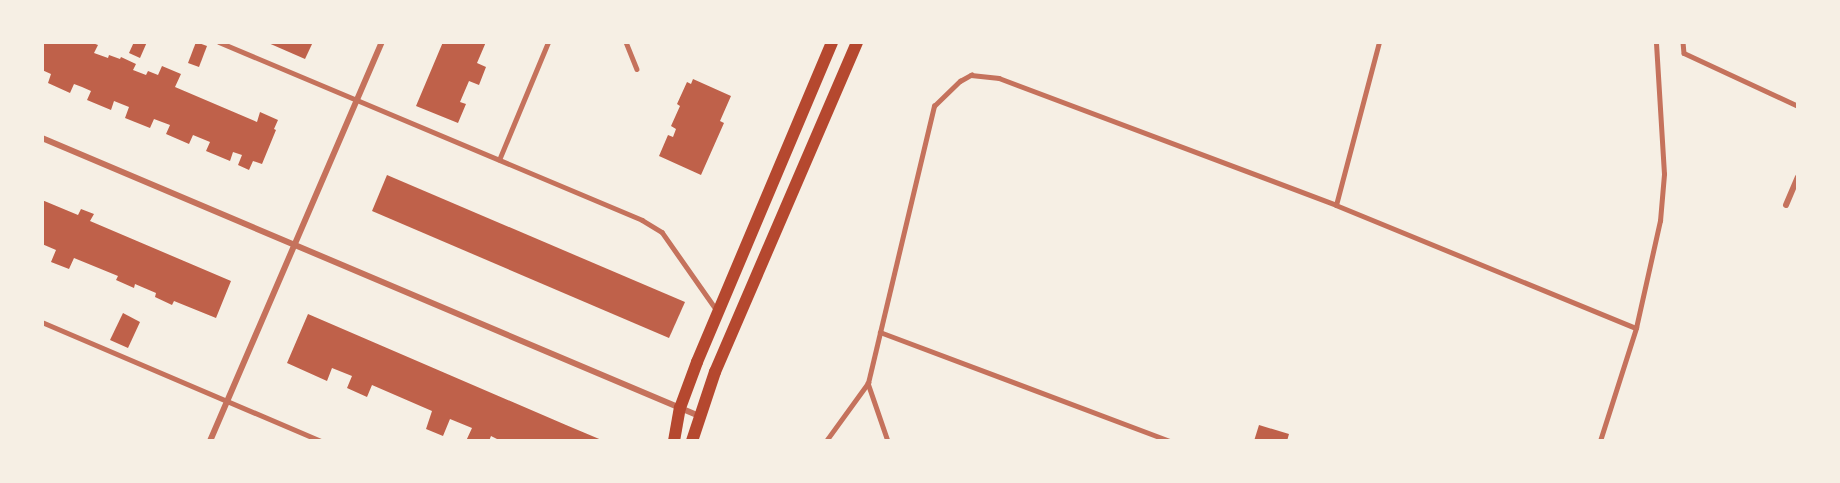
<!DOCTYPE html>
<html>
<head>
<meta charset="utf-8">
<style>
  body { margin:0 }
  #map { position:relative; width:1840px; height:483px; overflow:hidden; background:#f6efe4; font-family:Inter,sans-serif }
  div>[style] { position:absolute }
  .building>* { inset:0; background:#bf614a }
  .service>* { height:4.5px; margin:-2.25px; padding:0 2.25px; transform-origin:2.25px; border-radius:2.25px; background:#c5725c }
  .minor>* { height:6px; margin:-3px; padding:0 3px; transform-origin:3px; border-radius:3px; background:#c5725c }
  .secondary>* { height:12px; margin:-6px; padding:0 6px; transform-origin:6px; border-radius:6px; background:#b5482f }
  span { translate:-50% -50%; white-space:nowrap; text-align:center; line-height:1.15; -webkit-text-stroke:5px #f6efe4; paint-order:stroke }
  .frame { position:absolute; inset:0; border:44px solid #f6efe4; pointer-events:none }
</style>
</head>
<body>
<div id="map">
  <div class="building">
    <i style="clip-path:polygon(42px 42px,90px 42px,98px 45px,94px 53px,108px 58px,109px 55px,120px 59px,121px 57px,136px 64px,133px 70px,146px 75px,148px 71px,158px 75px,162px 66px,181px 74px,175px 87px,257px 122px,260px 112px,278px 120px,274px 129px,276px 130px,262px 164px,253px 161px,249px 170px,238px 165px,242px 155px,233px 152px,230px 161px,206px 151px,210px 142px,193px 135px,189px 144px,166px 134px,170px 125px,154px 119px,150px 128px,125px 118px,129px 107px,114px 101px,111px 110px,87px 100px,91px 91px,82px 87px,74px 84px,70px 93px,48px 83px,51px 74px,42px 70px)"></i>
    <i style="clip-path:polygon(134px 42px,147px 42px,140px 58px,129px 53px)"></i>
    <i style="clip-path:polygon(196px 42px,207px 46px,199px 67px,188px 63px)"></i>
    <i style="clip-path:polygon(266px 42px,313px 42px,305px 59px)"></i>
    <i style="clip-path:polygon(443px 42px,486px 42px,477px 63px,486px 67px,479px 85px,469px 81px,460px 102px,466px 104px,458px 123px,416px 106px)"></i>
    <i style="clip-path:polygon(693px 79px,731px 96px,720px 121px,724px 123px,701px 175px,659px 156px,668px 135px,673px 137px,676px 129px,671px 126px,680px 106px,677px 104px,687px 82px,691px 84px)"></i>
    <i style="clip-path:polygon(387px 175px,685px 302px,669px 338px,372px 211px)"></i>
    <i style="clip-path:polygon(42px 200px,78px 215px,81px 209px,94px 214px,90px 221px,231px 281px,216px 318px,174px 301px,172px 305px,155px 297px,156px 293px,135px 284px,134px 288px,116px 280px,118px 276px,74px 258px,69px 269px,51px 262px,56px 250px,42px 244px)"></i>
    <i style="clip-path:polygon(123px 313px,140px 322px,128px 348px,110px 340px)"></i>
    <i style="clip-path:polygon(308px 314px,566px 425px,604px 441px,501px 441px,491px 436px,489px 441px,466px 441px,472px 428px,450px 419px,443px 436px,426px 429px,432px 411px,372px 385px,367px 397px,347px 388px,352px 376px,332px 368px,327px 381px,287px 363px)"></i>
    <i style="clip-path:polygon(1259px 425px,1289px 434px,1287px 441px,1254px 441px)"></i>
  </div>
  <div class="service">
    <i style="left:219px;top:42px;width:459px;rotate:22.8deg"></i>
    <i style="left:642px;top:220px;width:23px;rotate:31deg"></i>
    <i style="left:662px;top:232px;width:94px;rotate:55deg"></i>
    <i style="left:626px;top:42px;width:29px;rotate:68deg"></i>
    <i style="left:1683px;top:42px;width:11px;rotate:85deg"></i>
    <i style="left:1684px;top:53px;width:126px;rotate:24.9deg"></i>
    <i style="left:499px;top:160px;width:128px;rotate:-67.4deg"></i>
    <i style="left:1336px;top:205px;width:169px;rotate:-75.2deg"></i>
    <i style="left:42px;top:322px;width:303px;rotate:23.1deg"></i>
    <i style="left:880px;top:332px;width:310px;rotate:20.6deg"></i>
    <i style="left:868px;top:383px;width:61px;rotate:71deg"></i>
    <i style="left:826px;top:441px;width:72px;rotate:-54.1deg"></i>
    <i style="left:868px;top:383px;width:285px;rotate:-76.6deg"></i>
    <i style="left:934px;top:106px;width:36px;rotate:-44deg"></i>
    <i style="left:960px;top:81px;width:13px;rotate:-29deg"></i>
    <i style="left:971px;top:75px;width:28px;rotate:6deg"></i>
    <i style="left:999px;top:78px;width:360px;rotate:20.6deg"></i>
    <i style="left:1336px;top:205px;width:324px;rotate:22.3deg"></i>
    <i style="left:1600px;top:441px;width:119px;rotate:-72.3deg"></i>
    <i style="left:1636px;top:328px;width:110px;rotate:-77.4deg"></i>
    <i style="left:1660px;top:221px;width:47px;rotate:-85.1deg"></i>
    <i style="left:1664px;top:174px;width:132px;rotate:-93.5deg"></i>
  </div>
  <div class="minor">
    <i style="left:42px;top:138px;width:713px;rotate:22.93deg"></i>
    <i style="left:1786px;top:205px;width:30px;rotate:-67deg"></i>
    <i style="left:210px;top:441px;width:434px;rotate:-66.7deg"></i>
  </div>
  <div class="secondary">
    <i style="left:674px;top:441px;width:34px;rotate:-80deg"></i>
    <i style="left:680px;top:408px;width:49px;rotate:-69.7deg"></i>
    <i style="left:697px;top:362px;width:347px;rotate:-67.1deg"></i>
    <i style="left:692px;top:441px;width:73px;rotate:-71.6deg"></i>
    <i style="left:715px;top:372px;width:359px;rotate:-66.7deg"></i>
  </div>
  <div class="frame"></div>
</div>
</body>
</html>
